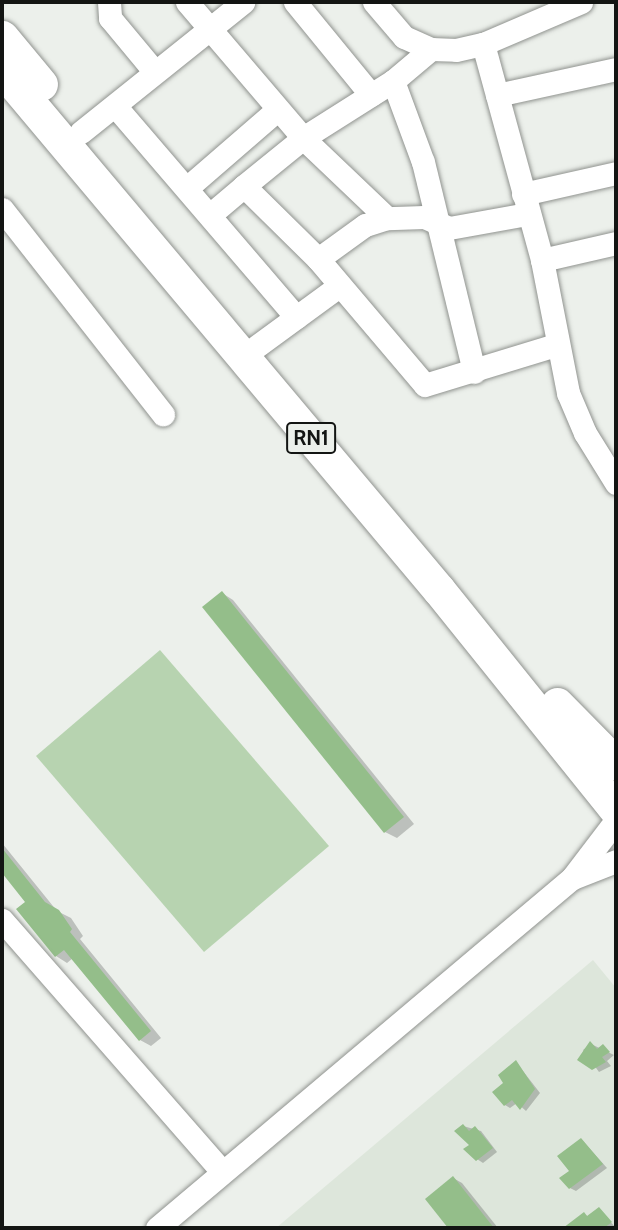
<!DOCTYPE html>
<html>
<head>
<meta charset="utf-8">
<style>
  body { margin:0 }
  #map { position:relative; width:618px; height:1230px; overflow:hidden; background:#ecf0eb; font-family:Cabin,sans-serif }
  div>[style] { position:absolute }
  .built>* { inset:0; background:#dde6db }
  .green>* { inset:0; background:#b7d3b0 }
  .shadow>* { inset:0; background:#0003 }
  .building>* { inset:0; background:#94be8a }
  .roads { filter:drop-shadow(0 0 2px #90938f) drop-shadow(0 0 2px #90938f) }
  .minor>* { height:23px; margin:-11.5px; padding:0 11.5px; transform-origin:11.5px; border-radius:11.5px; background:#fff }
  .highway>* { height:33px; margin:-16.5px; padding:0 16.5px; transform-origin:16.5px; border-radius:16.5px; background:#fff }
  span { translate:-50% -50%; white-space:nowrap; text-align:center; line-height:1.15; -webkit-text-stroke:6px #ecf0eb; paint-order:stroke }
  .shield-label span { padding:2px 5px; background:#ecf0eb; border:2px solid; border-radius:5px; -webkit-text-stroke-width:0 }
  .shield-label { font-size:21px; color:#131513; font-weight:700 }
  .frame { position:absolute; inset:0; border:4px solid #131513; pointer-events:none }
</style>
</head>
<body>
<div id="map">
  <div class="built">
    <i style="clip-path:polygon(593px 960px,616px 988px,616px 1228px,276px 1228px)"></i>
  </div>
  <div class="green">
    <i style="clip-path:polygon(160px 650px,329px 846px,204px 952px,36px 756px)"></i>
  </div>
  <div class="shadow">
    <i style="clip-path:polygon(222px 593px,233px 600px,414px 824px,397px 838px,385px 832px)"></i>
    <i style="clip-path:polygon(2px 843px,57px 911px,71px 918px,83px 936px,80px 939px,161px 1038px,151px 1046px,140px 1040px,73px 958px,67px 963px,56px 956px,28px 902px,2px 870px)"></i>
    <i style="clip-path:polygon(591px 1044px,614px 1055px,607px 1061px,611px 1066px,599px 1072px,583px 1050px)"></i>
    <i style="clip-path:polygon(516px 1062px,540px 1093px,526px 1111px,517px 1103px,510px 1108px,505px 1105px,506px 1083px)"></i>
    <i style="clip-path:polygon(463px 1126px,481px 1131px,497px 1152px,483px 1163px,477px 1159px)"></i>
    <i style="clip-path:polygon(582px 1140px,607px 1168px,576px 1191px,570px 1188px,572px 1172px)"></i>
    <i style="clip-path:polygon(453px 1178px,462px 1183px,498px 1228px,451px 1228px,427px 1199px)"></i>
    <i style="clip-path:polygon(599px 1209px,616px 1228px,566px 1228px,584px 1214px,589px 1217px)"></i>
  </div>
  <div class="building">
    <i style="clip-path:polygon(222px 591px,404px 817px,384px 833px,202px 607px)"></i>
    <i style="clip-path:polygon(2px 848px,45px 902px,59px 910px,72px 929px,70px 932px,151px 1031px,139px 1041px,64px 950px,55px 957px,16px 909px,25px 902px,2px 873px)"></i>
    <i style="clip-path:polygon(590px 1041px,597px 1049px,603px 1044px,610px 1052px,602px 1057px,606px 1062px,592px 1070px,577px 1060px)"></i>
    <i style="clip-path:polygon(516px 1060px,535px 1089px,520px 1110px,512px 1100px,504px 1106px,492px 1092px,503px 1083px,498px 1075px)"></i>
    <i style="clip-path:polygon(463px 1124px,469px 1131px,475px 1126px,493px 1148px,476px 1161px,463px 1149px,469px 1145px,454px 1131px)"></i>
    <i style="clip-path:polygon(581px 1138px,603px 1164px,569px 1189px,559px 1178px,569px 1171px,557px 1156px)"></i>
    <i style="clip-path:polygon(453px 1176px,494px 1228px,448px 1228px,425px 1199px)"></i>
    <i style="clip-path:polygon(599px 1207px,612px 1222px,604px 1228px,563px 1228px,584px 1212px,587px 1216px)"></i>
  </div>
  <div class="roads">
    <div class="minor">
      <i style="left:109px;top:2px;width:16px;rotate:86deg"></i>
      <i style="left:110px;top:18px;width:70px;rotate:50.2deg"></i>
      <i style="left:187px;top:2px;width:179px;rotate:49.5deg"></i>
      <i style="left:303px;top:138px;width:107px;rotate:-32.3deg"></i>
      <i style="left:295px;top:2px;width:120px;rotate:50.7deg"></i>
      <i style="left:374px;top:2px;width:46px;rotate:49.4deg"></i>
      <i style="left:404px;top:37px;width:30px;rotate:24deg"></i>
      <i style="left:431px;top:49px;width:25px;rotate:2deg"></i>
      <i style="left:456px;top:50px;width:28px;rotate:-13deg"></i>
      <i style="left:483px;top:44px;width:107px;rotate:-23.2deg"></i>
      <i style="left:483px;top:44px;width:224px;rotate:74.7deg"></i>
      <i style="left:542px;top:260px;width:136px;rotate:78.9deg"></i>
      <i style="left:568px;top:393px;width:43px;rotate:67deg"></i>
      <i style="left:585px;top:433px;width:59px;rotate:58.2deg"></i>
      <i style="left:431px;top:49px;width:50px;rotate:139.9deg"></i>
      <i style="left:393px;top:81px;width:86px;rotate:69.7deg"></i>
      <i style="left:423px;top:162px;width:216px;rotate:76.3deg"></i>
      <i style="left:497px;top:95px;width:122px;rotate:-12.3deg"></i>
      <i style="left:116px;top:107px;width:277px;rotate:49.4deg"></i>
      <i style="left:81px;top:132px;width:208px;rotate:-38.7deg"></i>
      <i style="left:188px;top:187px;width:118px;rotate:-40.9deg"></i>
      <i style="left:523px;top:194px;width:95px;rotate:-12.7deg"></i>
      <i style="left:2px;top:209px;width:261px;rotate:51.9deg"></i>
      <i style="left:211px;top:214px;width:43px;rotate:-40.3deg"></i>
      <i style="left:527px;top:214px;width:79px;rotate:169.8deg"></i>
      <i style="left:449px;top:228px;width:27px;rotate:-156deg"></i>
      <i style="left:424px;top:217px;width:37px;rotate:178deg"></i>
      <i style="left:387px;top:218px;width:23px;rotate:162deg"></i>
      <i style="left:365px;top:225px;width:58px;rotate:144.1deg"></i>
      <i style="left:318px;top:259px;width:165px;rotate:49.7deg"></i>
      <i style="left:425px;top:385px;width:137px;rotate:-17deg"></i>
      <i style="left:318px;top:259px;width:104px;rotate:-135.4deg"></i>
      <i style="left:244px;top:186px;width:76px;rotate:-39.1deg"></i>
      <i style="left:303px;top:138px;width:116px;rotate:43.6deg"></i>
      <i style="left:542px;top:260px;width:76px;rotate:-12.9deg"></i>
      <i style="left:257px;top:346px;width:102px;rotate:-36.2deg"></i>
      <i style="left:575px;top:877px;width:44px;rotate:-21.3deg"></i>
      <i style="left:2px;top:920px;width:334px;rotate:48.8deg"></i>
      <i style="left:157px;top:1228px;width:543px;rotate:-40.14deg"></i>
      <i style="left:572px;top:878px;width:69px;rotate:-52.6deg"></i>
    </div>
    <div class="highway">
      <i style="left:2px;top:37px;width:61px;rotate:50.3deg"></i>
      <i style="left:2px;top:70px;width:679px;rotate:49.96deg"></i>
      <i style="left:439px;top:590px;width:281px;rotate:51.2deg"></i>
      <i style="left:557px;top:704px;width:84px;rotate:45.5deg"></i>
    </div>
  </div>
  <div class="shield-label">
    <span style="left:311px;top:438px">RN1</span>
  </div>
  <div class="frame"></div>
</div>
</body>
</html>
